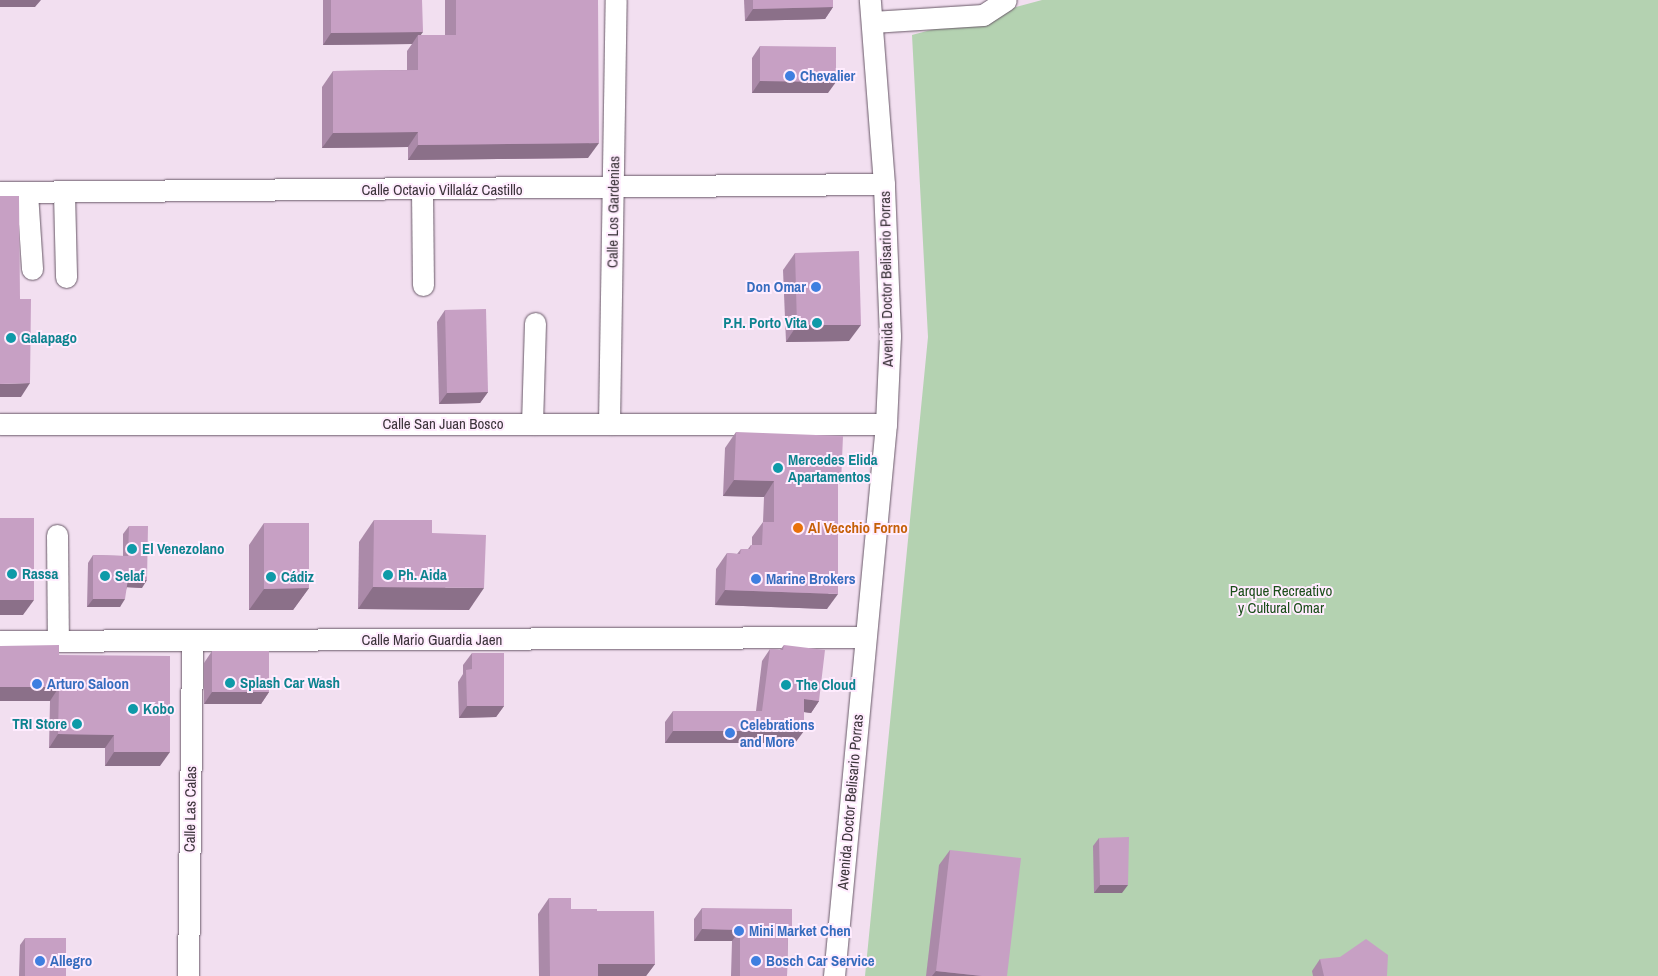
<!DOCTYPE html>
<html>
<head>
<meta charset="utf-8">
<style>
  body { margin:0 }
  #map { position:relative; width:1658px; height:976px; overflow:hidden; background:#f2dff0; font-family:"Archivo Narrow",sans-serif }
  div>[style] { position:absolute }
  .green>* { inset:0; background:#b4d2b1 }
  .roads { filter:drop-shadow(0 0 1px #685867) drop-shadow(0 0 1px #685867) }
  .minor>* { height:21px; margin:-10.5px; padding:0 10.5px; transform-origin:10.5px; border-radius:10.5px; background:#fff }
  .wall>* { inset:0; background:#ab8aa9 }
  .shaded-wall>* { inset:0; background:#8b7089 }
  .building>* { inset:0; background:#c7a0c4 }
  .dots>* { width:14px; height:14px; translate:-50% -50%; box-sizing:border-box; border:2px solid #ffecfe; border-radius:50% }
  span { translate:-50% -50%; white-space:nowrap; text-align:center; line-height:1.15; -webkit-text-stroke:4px #ffecfe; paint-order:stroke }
  .shop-label { font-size:15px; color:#366cbe; font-weight:700 }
  .left { translate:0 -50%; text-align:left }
  .right { translate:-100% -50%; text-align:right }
  .street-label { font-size:15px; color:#3c343b }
  .culture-label { font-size:15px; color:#0d838f; font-weight:700 }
  .food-label { font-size:15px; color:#c56008; font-weight:700 }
  .park-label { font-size:15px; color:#1a4d19 }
</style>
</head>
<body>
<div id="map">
  <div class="green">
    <i style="clip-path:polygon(1042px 0,1658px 0,1658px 976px,865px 976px,928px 337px,912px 35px)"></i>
  </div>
  <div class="roads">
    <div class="minor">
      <i style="left:872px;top:22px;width:111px;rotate:-3.6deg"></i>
      <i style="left:983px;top:15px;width:27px;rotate:-33deg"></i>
      <i style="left:422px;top:191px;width:94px;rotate:89.4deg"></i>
      <i style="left:0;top:192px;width:884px;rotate:-0.52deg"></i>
      <i style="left:27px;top:193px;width:76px;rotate:86.2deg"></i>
      <i style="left:64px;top:193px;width:84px;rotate:88.6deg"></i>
      <i style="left:0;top:424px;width:886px"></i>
      <i style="left:532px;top:424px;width:101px;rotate:-88.3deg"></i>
      <i style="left:609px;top:424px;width:424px;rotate:-89.1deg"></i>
      <i style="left:57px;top:535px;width:106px;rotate:89.5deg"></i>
      <i style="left:0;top:641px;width:864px;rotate:-0.27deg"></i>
      <i style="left:188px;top:976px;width:334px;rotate:-89.3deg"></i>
      <i style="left:834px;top:976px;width:554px;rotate:-84.62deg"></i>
      <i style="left:886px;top:424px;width:88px;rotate:-87.4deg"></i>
      <i style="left:890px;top:336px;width:152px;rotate:-92.3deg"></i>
      <i style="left:884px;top:184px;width:185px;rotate:-94.4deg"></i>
    </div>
  </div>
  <div class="wall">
    <i style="clip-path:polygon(323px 0,422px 0,420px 35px,445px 35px,445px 0,598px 0,588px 158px,408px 160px,408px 147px,322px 148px,322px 87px,333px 71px,407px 70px,407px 51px,412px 44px,323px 45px)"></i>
    <i style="clip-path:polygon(744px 0,833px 0,833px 7px,825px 19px,745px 21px)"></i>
    <i style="clip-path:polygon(760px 46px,828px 93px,752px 93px,752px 58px)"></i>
    <i style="clip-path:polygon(795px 253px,849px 341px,786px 342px,783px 270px)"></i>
    <i style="clip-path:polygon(445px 310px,488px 392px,480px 403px,439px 404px,437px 322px)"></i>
    <i style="clip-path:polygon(736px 432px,838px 489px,827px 609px,715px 605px,716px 569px,727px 553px,737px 554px,741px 549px,748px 549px,751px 545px,752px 545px,752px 537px,763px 522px,764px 497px,723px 496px,725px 448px)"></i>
    <i style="clip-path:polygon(374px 520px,469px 610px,358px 609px,359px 542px)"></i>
    <i style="clip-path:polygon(264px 523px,309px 588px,293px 610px,249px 610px,249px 545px)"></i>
    <i style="clip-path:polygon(129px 526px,142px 588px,127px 587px,120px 607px,87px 607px,88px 563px,93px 555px,123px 556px,123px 534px)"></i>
    <i style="clip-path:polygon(784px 645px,819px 701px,811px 713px,804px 712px,795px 743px,665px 743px,665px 722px,673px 711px,756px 711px,762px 661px,770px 649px,780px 650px)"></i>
    <i style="clip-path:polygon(0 646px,59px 655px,160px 766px,105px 766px,105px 748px,49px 748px,50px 701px,0 701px)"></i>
    <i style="clip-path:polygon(212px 651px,269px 692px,261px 704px,204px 704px,204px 663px)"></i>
    <i style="clip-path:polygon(472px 653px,504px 706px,496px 717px,459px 718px,458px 682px,463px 674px,463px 665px)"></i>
    <i style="clip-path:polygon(1099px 838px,1122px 893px,1094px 893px,1093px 846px)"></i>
    <i style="clip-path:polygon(950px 850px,1007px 976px,926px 976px,939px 865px)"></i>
    <i style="clip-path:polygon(549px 898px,571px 909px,597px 911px,655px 964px,646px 976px,539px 976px,538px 914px)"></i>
    <i style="clip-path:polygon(702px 908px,788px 936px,787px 976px,731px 976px,732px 941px,694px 941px,694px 919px)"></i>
    <i style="clip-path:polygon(25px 938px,66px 976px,19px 976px,20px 945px)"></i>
    <i style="clip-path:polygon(1320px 959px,1387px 976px,1313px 976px,1312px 971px)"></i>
  </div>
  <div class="shaded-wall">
    <i style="clip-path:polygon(0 0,41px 0,35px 7px,0 7px)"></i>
    <i style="clip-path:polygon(833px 7px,825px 19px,745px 21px,753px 9px)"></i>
    <i style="clip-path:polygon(423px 32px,418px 39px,418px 35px,412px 44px,323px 45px,331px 33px)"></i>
    <i style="clip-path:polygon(760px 81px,836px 82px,828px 93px,752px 93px)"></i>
    <i style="clip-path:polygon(418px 132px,408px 147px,322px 148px,333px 133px)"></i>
    <i style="clip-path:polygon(599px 143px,588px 158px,408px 160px,418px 145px)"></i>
    <i style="clip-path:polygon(797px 325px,861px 325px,849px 341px,786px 342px)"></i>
    <i style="clip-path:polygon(30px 383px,21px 397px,0 397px,0 384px)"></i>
    <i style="clip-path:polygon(488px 392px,480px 403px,439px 404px,447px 393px)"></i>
    <i style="clip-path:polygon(734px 480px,774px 481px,764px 497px,723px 496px)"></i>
    <i style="clip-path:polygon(128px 579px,147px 580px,142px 588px,122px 587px)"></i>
    <i style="clip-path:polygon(373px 587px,484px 588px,469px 610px,358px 609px)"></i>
    <i style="clip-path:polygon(309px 588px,293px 610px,249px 610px,264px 589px)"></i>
    <i style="clip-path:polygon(725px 590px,838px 594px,827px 609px,715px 605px)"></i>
    <i style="clip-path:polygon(93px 599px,125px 599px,120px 607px,87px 607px)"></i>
    <i style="clip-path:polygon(0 600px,34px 600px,23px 615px,0 615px)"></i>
    <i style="clip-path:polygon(0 687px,59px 687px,50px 701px,0 701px)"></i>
    <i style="clip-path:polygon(212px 692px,269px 692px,261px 704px,204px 704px)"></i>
    <i style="clip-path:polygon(804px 699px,819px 701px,811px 713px,796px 711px)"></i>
    <i style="clip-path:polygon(467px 706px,504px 706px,496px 717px,459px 718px)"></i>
    <i style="clip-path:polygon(673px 731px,804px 731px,795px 743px,665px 743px)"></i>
    <i style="clip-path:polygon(58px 734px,114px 735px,105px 748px,49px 748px)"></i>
    <i style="clip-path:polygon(114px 752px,170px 752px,160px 766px,105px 766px)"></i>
    <i style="clip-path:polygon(1100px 885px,1128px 885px,1122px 893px,1094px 893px)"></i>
    <i style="clip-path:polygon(702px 929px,740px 930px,732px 941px,694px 941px)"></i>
    <i style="clip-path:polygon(788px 930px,792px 930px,784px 942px)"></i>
    <i style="clip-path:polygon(598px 964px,655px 964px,646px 976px,590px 976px)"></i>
    <i style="clip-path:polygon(936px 971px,982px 976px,932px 976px)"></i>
  </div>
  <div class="building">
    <i style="clip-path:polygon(331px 0,422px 0,423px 32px,331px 33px)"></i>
    <i style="clip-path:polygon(456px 0,598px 0,599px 143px,418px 145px,418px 132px,333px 133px,333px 71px,418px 70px,418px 35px,456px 35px)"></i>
    <i style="clip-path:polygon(753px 0,833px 0,833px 7px,753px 9px)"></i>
    <i style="clip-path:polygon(760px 46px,836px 47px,836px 82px,760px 81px)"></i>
    <i style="clip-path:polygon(0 196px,19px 196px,20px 299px,31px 299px,30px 383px,0 384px)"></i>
    <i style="clip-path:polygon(859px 251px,861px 325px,797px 325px,795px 253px)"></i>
    <i style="clip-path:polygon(486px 309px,488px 392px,447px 393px,445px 310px)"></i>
    <i style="clip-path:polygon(736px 432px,843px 436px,841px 484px,838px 484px,838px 594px,725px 590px,727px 553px,740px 554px,741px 549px,750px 549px,751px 545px,762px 545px,763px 522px,774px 522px,774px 481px,734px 480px)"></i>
    <i style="clip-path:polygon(0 518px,34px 518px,34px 600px,0 600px)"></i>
    <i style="clip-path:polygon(374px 520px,432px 520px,432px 533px,486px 535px,484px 588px,373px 587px)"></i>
    <i style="clip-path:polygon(264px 523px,309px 523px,309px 588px,264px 589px)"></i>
    <i style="clip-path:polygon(129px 526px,148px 526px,147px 580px,128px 579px,125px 599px,93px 599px,93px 555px,128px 556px)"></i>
    <i style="clip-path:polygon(59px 645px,59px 655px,170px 656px,170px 752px,114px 752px,114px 735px,58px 734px,59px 687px,0 687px,0 646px)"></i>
    <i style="clip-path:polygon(784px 645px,825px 650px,819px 701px,804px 699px,804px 731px,673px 731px,673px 711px,762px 711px,770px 649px,783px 650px)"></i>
    <i style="clip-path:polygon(212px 651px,269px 651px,269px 692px,212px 692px)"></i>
    <i style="clip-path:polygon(472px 653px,504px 653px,504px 706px,467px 706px,466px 670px,472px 669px)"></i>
    <i style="clip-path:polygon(1129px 837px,1128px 885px,1100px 885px,1099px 838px)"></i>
    <i style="clip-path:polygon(950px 850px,1021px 858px,1007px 976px,982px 976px,936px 971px)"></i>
    <i style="clip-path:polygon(549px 898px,571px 898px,571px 909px,597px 909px,597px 911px,654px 911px,655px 964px,598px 964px,598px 976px,550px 976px)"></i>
    <i style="clip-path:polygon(702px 908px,792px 909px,792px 930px,788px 930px,787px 976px,740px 976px,740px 930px,702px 929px)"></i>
    <i style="clip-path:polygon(25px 938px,66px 938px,66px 976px,25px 976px)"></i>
    <i style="clip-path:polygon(1366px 939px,1388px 955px,1387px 976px,1324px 976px,1320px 959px,1340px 957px)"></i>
  </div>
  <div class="dots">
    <i style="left:790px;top:76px;background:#3f7fe0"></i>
    <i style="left:816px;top:287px;background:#3f7fe0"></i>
    <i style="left:817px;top:323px;background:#0f9aa8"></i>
    <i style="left:11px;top:338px;background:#0f9aa8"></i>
    <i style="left:778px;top:468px;background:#0f9aa8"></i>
    <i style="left:798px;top:528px;background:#e8710a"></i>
    <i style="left:132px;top:549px;background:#0f9aa8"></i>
    <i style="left:12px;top:574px;background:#0f9aa8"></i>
    <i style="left:388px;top:575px;background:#0f9aa8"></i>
    <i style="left:105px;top:576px;background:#0f9aa8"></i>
    <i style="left:271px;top:577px;background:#0f9aa8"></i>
    <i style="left:756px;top:579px;background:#3f7fe0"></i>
    <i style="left:230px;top:683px;background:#0f9aa8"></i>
    <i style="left:37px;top:684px;background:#3f7fe0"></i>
    <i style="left:786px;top:685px;background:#0f9aa8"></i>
    <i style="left:133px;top:709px;background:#0f9aa8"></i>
    <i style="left:77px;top:724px;background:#0f9aa8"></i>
    <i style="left:730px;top:733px;background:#3f7fe0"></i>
    <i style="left:739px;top:931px;background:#3f7fe0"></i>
    <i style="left:40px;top:961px;background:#3f7fe0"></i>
    <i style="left:756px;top:961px;background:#3f7fe0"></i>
  </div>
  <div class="shop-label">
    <span class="left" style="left:800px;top:76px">Chevalier</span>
    <span class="right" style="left:806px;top:287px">Don Omar</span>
    <span class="left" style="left:766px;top:579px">Marine Brokers</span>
    <span class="left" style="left:47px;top:684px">Arturo Saloon</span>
    <span class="left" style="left:740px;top:733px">Celebrations<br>and More</span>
    <span class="left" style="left:749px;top:931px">Mini Market Chen</span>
    <span class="left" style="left:50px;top:961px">Allegro</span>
    <span class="left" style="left:766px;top:961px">Bosch Car Service</span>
  </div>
  <div class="street-label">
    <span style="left:442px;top:190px">Calle Octavio Villaláz Castillo</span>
    <span style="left:613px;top:212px;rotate:-89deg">Calle Los Gardenias</span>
    <span style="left:886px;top:279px;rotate:-91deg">Avenida Doctor Belisario Porras</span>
    <span style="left:443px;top:424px">Calle San Juan Bosco</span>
    <span style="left:432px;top:640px">Calle Mario Guardia Jaen</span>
    <span style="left:850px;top:802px;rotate:-85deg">Avenida Doctor Belisario Porras</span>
    <span style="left:190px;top:809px;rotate:-89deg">Calle Las Calas</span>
  </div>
  <div class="culture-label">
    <span class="right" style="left:807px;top:323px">P.H. Porto Vita</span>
    <span class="left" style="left:21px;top:338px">Galapago</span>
    <span class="left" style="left:788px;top:468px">Mercedes Elida<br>Apartamentos</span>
    <span class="left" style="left:142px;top:549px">El Venezolano</span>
    <span class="left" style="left:22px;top:574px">Rassa</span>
    <span class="left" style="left:398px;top:575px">Ph. Aida</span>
    <span class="left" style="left:115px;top:576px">Selaf</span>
    <span class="left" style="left:281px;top:577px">Cádiz</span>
    <span class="left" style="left:240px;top:683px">Splash Car Wash</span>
    <span class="left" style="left:796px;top:685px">The Cloud</span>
    <span class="left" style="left:143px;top:709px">Kobo</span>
    <span class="right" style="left:67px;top:724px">TRI Store</span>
  </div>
  <div class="food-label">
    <span class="left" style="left:808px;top:528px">Al Vecchio Forno</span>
  </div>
  <div class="park-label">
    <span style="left:1281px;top:599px">Parque Recreativo<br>y Cultural Omar</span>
  </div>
</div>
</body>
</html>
